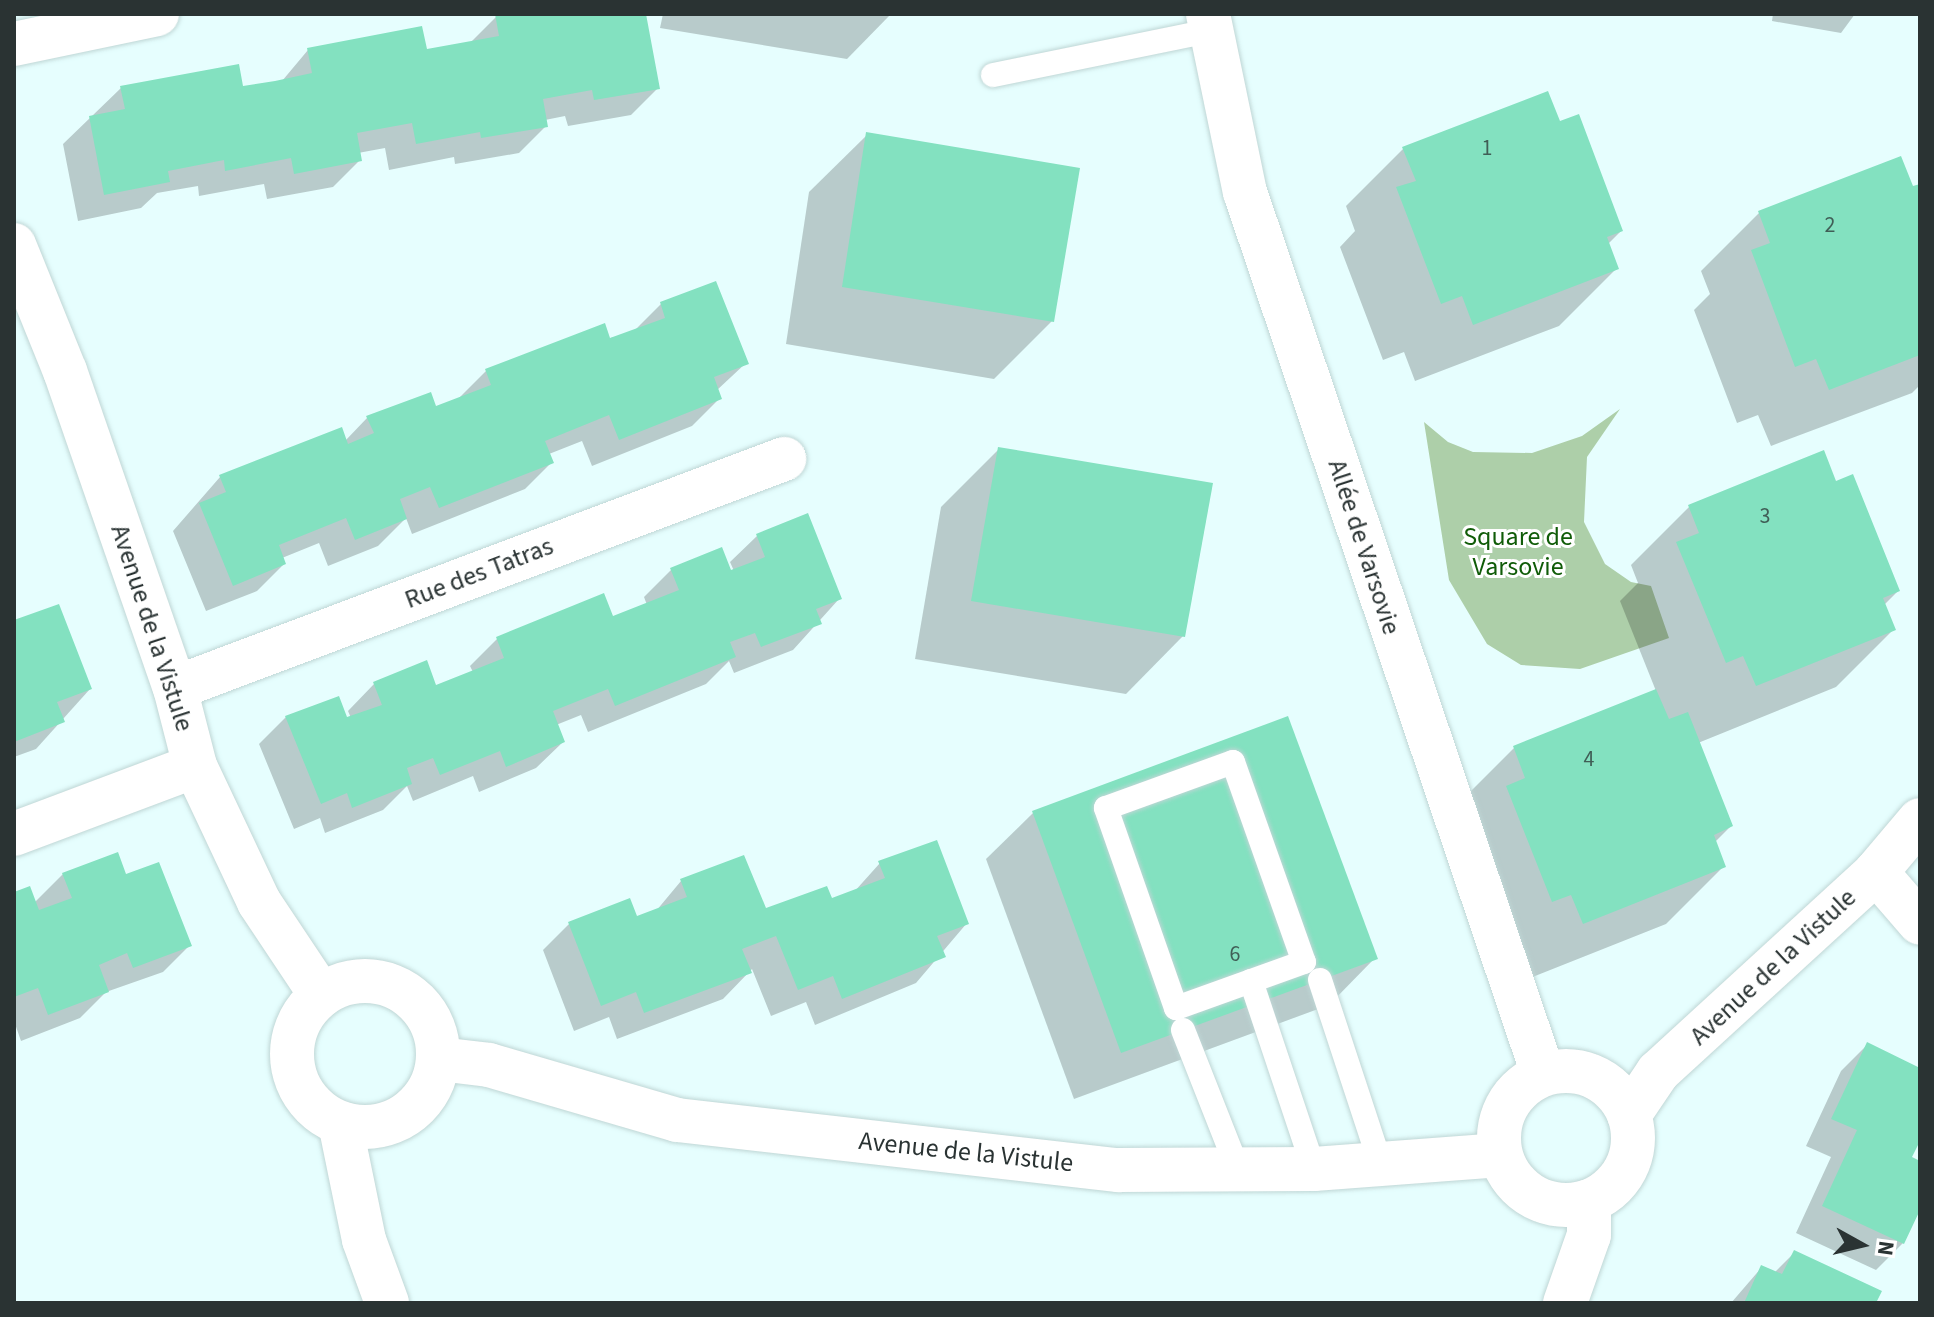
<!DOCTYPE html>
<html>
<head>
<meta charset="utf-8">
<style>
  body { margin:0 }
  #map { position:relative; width:1934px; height:1317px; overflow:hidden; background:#e6fefe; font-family:"Source Sans 3",sans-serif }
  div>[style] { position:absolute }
  .green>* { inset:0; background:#adcfa9 }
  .shadow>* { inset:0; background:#0003 }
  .building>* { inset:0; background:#83e1c0 }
  .roads { filter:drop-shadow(0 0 2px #bfd6d5) drop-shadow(0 0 2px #bfd6d5) }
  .lane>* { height:24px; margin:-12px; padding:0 12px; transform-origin:12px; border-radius:12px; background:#fff }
  .street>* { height:44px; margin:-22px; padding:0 22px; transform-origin:22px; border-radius:22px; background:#fff }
  .street>.ring { margin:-22px; padding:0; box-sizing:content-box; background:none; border:44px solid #fff; border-radius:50% }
  span { translate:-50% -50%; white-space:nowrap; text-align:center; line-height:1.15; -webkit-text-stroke:6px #fff; paint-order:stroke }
  .number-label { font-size:22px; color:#405e56 }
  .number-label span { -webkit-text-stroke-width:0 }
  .park-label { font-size:26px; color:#105c08 }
  .street-label { font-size:26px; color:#2a3333 }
  .frame { position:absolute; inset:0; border:16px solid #2a3333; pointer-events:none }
  .north { position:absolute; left:1822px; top:1205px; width:80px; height:80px; -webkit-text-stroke:6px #fff; paint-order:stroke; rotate:98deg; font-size:22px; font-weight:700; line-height:32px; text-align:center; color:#2a3333 }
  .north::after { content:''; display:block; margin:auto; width:28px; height:36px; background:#2a3333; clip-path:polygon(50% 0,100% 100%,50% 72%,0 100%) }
</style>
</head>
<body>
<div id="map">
  <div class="green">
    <i style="clip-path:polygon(1620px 409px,1587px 457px,1584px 522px,1605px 564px,1631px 582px,1651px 586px,1669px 638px,1580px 669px,1521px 665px,1487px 644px,1449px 580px,1424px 422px,1448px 442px,1473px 452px,1532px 453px,1582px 436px)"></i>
  </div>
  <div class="shadow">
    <i style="clip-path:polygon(499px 14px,644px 14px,658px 88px,631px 115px,568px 126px,565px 116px,545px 120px,546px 126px,519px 153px,455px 164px,454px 157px,389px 170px,385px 148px,358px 153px,360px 160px,333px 187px,267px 199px,264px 184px,199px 196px,198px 186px,157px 193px,141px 208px,78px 221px,63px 144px,121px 88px,242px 88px,282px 81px,308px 50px,425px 51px,469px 44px)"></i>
    <i style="clip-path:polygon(663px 14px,891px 14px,847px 59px,660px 28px)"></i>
    <i style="clip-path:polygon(1773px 14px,1855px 14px,1841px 33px,1772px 21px)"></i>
    <i style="clip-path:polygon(1559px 123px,1621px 231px,1608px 244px,1617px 268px,1559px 326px,1415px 381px,1404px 352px,1383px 360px,1340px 247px,1355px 231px,1346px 206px,1403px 149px)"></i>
    <i style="clip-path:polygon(867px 135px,1052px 321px,994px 379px,786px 344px,809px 192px)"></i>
    <i style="clip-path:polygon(1920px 186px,1920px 385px,1912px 393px,1771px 446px,1758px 415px,1737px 423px,1694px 310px,1710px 294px,1701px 271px,1759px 213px)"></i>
    <i style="clip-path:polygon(661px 304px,746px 363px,716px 391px,719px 399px,692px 426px,592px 466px,582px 441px,549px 454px,552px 462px,525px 489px,412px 534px,406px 518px,378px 546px,328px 566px,319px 543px,282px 558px,284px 564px,257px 591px,206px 611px,173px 531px,220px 477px,345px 441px,367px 418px,435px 408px,459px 398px,486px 371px,633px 332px)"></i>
    <i style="clip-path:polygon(999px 449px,1183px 636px,1126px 694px,915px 659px,941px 507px)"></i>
    <i style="clip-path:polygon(1823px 453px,1835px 484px,1898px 591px,1884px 605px,1894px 629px,1836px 687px,1698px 743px,1731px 826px,1715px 842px,1724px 866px,1666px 924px,1525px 980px,1456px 806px,1514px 748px,1656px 691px,1620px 601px,1638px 583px,1631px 565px,1689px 507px)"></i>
    <i style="clip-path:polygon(757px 536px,839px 599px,793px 650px,734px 673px,729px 661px,706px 684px,588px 732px,581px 715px,556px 725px,563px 742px,536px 768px,479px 792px,473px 776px,413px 801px,407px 786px,383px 810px,325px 833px,320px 818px,294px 829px,259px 744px,286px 717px,351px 718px,348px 711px,374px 684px,435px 687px,473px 672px,470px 666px,497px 639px,612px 619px,647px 605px,644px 597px,671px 570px,721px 550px,730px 573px,734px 571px,730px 562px)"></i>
    <i style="clip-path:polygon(14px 622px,90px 689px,36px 749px,14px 757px)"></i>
    <i style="clip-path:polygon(1033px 813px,1375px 958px,1329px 1005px,1074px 1099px,986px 859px)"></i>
    <i style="clip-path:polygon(880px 863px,967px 923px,916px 983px,815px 1025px,806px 1002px,771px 1016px,752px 969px,723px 999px,617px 1039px,609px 1017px,574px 1031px,543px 950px,570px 923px,636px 918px,656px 911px,681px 881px,765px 911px,831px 901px,854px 892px)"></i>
    <i style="clip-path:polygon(63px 874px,125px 877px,190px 945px,163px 972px,106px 992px,80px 1018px,21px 1041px,14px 1021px,14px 894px,34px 903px)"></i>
    <i style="clip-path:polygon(1868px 1044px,1920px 1070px,1920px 1137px,1910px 1158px,1920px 1163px,1920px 1206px,1903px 1243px,1876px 1270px,1796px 1233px,1831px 1157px,1806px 1146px,1841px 1071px)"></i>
    <i style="clip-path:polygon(1794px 1253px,1874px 1303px,1731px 1303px,1762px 1267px,1774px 1273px)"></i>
  </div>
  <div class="building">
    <i style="clip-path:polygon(495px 14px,646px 14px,660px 89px,594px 100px,592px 90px,543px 99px,548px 127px,481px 138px,480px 132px,416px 144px,412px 123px,357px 133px,362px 161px,294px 174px,291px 158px,225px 171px,224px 160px,168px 171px,170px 182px,104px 195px,89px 116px,125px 109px,120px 86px,239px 64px,243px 86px,275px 81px,312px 73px,307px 48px,422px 26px,427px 49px,499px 36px)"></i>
    <i style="clip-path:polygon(1548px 91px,1560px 121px,1579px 114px,1623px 231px,1607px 237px,1619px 269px,1473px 325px,1462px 296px,1441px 304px,1396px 187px,1416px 181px,1402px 147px)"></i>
    <i style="clip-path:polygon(866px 132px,1080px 168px,1054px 322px,842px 287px)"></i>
    <i style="clip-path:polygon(1901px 156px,1913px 186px,1920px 184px,1920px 355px,1829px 390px,1816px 359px,1795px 367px,1751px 250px,1770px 243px,1758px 211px)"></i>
    <i style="clip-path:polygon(716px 281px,749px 364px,714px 377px,722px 399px,619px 440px,609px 415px,545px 441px,554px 463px,439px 508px,430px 487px,400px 499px,407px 519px,355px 540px,346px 518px,279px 545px,286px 564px,233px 586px,199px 503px,226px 492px,219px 475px,342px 427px,348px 444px,374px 433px,366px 416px,431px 392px,436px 406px,491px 385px,485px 369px,605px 323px,610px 338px,665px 318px,660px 302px)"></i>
    <i style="clip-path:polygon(998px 447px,1213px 483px,1185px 637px,971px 601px)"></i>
    <i style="clip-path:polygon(1824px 450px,1836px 481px,1853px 474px,1900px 591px,1883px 598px,1896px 630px,1756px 686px,1743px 656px,1726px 663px,1676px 542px,1699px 533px,1688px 505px)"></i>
    <i style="clip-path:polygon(808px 513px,842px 599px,816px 609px,822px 624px,761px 647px,755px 633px,730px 642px,736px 657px,615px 706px,608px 689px,553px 711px,565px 742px,506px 767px,500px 751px,440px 775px,433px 758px,407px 768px,412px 784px,352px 808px,347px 793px,321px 804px,285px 716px,339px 696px,347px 717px,382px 705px,373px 682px,427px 660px,436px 685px,504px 658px,496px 637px,604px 593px,613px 616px,679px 590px,670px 568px,722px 547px,731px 570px,765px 557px,756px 534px)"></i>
    <i style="clip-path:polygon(59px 604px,92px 689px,57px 702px,65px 722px,14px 742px,14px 620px)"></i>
    <i style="clip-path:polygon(1656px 689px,1669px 719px,1688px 712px,1733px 826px,1714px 835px,1726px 867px,1583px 924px,1571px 895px,1552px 902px,1506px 786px,1525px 778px,1513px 746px)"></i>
    <i style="clip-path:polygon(1288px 716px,1378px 959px,1121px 1053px,1032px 811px)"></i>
    <i style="clip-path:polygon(937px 840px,969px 924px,937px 936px,946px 957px,842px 999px,833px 976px,798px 990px,776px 936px,742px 949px,752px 973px,644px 1013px,636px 992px,601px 1006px,568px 922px,630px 898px,637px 916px,687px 897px,680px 879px,744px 855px,766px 908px,827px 886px,832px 898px,885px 878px,878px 861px)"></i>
    <i style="clip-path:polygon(118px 852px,126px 874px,159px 862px,192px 946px,133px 968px,127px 953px,99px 965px,109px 992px,48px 1015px,38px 988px,14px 997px,14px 892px,30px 886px,39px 910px,72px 898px,62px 873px)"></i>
    <i style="clip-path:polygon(1867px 1042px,1920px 1068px,1920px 1141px,1912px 1157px,1920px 1161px,1920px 1210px,1904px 1244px,1822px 1206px,1857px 1130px,1831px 1119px)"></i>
    <i style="clip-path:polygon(1794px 1250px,1882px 1291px,1876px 1303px,1744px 1303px,1761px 1265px,1782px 1274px)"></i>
  </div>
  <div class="roads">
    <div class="lane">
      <i style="left:993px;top:75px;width:221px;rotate:-11.5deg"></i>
      <i style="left:1233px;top:762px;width:212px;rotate:70.5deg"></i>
      <i style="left:1304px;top:962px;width:136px;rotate:160.2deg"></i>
      <i style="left:1176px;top:1008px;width:212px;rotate:-109.3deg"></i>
      <i style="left:1106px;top:808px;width:135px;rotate:-19.9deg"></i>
      <i style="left:1320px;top:980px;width:195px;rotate:71.8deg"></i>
      <i style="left:1251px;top:981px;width:198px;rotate:71.5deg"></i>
      <i style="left:1183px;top:1030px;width:147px;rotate:68.5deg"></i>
    </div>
    <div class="street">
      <i style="left:1208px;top:14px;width:182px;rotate:78.3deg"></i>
      <i style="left:1245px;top:192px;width:931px;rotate:71.33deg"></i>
      <i style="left:14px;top:44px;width:146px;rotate:-11.8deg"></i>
      <i style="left:14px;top:245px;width:136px;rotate:68deg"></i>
      <i style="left:65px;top:371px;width:336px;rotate:70.9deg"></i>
      <i style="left:175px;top:688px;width:81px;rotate:75.6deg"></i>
      <i style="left:195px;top:766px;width:150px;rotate:64.8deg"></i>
      <i style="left:259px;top:902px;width:112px;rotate:56.3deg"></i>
      <i style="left:175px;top:688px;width:651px;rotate:-20.61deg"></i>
      <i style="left:14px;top:834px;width:193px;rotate:-20.6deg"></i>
      <i style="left:1876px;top:872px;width:67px;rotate:49.2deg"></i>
      <i class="ring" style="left:292px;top:981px;width:102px;height:102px"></i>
      <i style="left:439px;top:1059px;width:50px;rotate:6.8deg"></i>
      <i style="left:489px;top:1065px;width:196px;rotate:16.3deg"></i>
      <i style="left:677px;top:1120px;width:444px;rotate:6.5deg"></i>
      <i style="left:1118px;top:1170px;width:196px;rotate:-0.3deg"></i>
      <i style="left:1314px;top:1169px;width:187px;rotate:-4.3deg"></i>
      <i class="ring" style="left:1499px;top:1071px;width:90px;height:90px"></i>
      <i style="left:1629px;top:1115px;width:52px;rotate:-56deg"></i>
      <i style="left:1658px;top:1072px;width:296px;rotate:-42.5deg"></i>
      <i style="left:1876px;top:872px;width:68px;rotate:-49.8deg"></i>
      <i style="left:340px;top:1123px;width:119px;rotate:78.4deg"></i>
      <i style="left:364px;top:1240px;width:67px;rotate:69.9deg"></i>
      <i style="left:1565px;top:1303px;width:72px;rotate:-70.6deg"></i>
      <i style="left:1589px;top:1235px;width:34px;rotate:-90deg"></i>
    </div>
  </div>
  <div class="number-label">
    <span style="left:1487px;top:149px">1</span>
    <span style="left:1830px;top:226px">2</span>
    <span style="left:1765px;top:517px">3</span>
    <span style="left:1589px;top:760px">4</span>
    <span style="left:1235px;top:955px">6</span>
  </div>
  <div class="park-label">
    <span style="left:1518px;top:552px">Square de<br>Varsovie</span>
  </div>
  <div class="street-label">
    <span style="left:1364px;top:547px;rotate:72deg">Allée de Varsovie</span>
    <span style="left:479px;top:573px;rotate:-21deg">Rue des Tatras</span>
    <span style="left:152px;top:628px;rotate:72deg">Avenue de la Vistule</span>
    <span style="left:1773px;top:967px;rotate:-43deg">Avenue de la Vistule</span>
    <span style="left:966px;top:1152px;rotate:6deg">Avenue de la Vistule</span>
  </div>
  <div class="frame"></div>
  <div class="north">N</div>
</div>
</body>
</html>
